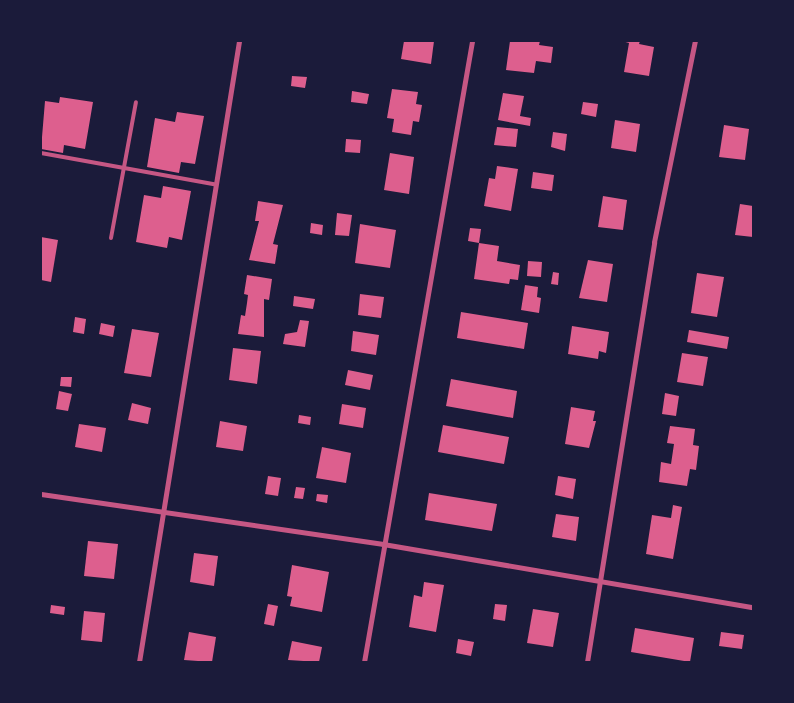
<!DOCTYPE html>
<html>
<head>
<meta charset="utf-8">
<style>
  body { margin:0 }
  #map { position:relative; width:794px; height:703px; overflow:hidden; background:#1b1b3a; font-family:"PT Sans",sans-serif }
  div>[style] { position:absolute }
  .building>* { inset:0; background:#dd5f8e }
  .service>* { height:4px; margin:-2px; padding:0 2px; transform-origin:2px; border-radius:2px; background:#c65784 }
  .minor>* { height:5px; margin:-2.5px; padding:0 2.5px; transform-origin:2.5px; border-radius:2.5px; background:#c65784 }
  span { translate:-50% -50%; white-space:nowrap; text-align:center; line-height:1.15; -webkit-text-stroke:4.5px #1b1b3a; paint-order:stroke }
  .frame { position:absolute; inset:0; border:42px solid #1b1b3a; pointer-events:none }
</style>
</head>
<body>
<div id="map">
  <div class="building">
    <i style="clip-path:polygon(404px 41px,434px 41px,431px 64px,401px 59px)"></i>
    <i style="clip-path:polygon(510px 41px,540px 41px,539px 45px,553px 47px,551px 63px,536px 61px,534px 73px,506px 70px)"></i>
    <i style="clip-path:polygon(622px 41px,640px 41px,639px 44px,654px 47px,649px 76px,624px 72px,629px 43px)"></i>
    <i style="clip-path:polygon(292px 76px,307px 77px,305px 88px,291px 86px)"></i>
    <i style="clip-path:polygon(392px 89px,418px 92px,416px 104px,422px 105px,419px 122px,413px 121px,411px 135px,392px 132px,394px 119px,387px 118px)"></i>
    <i style="clip-path:polygon(352px 91px,369px 94px,367px 104px,351px 102px)"></i>
    <i style="clip-path:polygon(503px 93px,524px 96px,520px 116px,531px 118px,530px 126px,498px 120px)"></i>
    <i style="clip-path:polygon(60px 97px,93px 102px,85px 149px,64px 145px,63px 153px,41px 149px,45px 101px,59px 103px)"></i>
    <i style="clip-path:polygon(583px 102px,598px 104px,596px 117px,581px 114px)"></i>
    <i style="clip-path:polygon(177px 112px,204px 116px,195px 164px,181px 162px,179px 173px,147px 167px,155px 118px,175px 122px)"></i>
    <i style="clip-path:polygon(615px 120px,640px 124px,636px 152px,611px 148px)"></i>
    <i style="clip-path:polygon(724px 125px,749px 129px,745px 160px,719px 157px)"></i>
    <i style="clip-path:polygon(497px 127px,518px 129px,516px 147px,494px 145px)"></i>
    <i style="clip-path:polygon(553px 132px,567px 134px,565px 151px,551px 147px)"></i>
    <i style="clip-path:polygon(346px 139px,361px 140px,360px 153px,345px 152px)"></i>
    <i style="clip-path:polygon(390px 153px,414px 157px,409px 194px,384px 190px)"></i>
    <i style="clip-path:polygon(497px 166px,518px 169px,511px 211px,484px 206px,489px 178px,495px 179px)"></i>
    <i style="clip-path:polygon(533px 172px,554px 175px,552px 191px,531px 188px)"></i>
    <i style="clip-path:polygon(163px 186px,191px 191px,182px 240px,169px 237px,167px 248px,136px 242px,144px 195px,161px 198px)"></i>
    <i style="clip-path:polygon(603px 196px,627px 200px,623px 230px,598px 227px)"></i>
    <i style="clip-path:polygon(258px 201px,283px 205px,273px 244px,278px 245px,275px 264px,249px 260px,259px 221px,255px 221px)"></i>
    <i style="clip-path:polygon(740px 204px,753px 206px,753px 237px,735px 235px)"></i>
    <i style="clip-path:polygon(337px 213px,352px 215px,349px 236px,335px 235px)"></i>
    <i style="clip-path:polygon(311px 223px,323px 225px,322px 235px,310px 233px)"></i>
    <i style="clip-path:polygon(360px 224px,396px 230px,390px 268px,355px 263px)"></i>
    <i style="clip-path:polygon(470px 228px,481px 229px,479px 243px,468px 241px)"></i>
    <i style="clip-path:polygon(41px 237px,58px 240px,51px 282px,41px 280px)"></i>
    <i style="clip-path:polygon(479px 243px,499px 246px,497px 261px,520px 265px,518px 280px,510px 279px,509px 284px,474px 279px)"></i>
    <i style="clip-path:polygon(588px 260px,613px 264px,607px 302px,579px 298px)"></i>
    <i style="clip-path:polygon(528px 261px,542px 262px,541px 277px,527px 276px)"></i>
    <i style="clip-path:polygon(553px 272px,559px 273px,558px 285px,551px 284px)"></i>
    <i style="clip-path:polygon(697px 273px,724px 277px,717px 317px,691px 313px)"></i>
    <i style="clip-path:polygon(247px 275px,272px 279px,269px 300px,264px 299px,264px 337px,238px 334px,241px 315px,245px 316px,247px 303px,248px 295px,244px 294px)"></i>
    <i style="clip-path:polygon(525px 285px,538px 287px,537px 297px,541px 298px,539px 313px,521px 310px)"></i>
    <i style="clip-path:polygon(360px 294px,384px 297px,381px 318px,358px 315px)"></i>
    <i style="clip-path:polygon(294px 296px,315px 299px,313px 309px,293px 306px)"></i>
    <i style="clip-path:polygon(461px 312px,528px 323px,524px 349px,457px 338px)"></i>
    <i style="clip-path:polygon(75px 317px,86px 319px,84px 334px,73px 332px)"></i>
    <i style="clip-path:polygon(300px 320px,309px 321px,305px 347px,283px 344px,285px 334px,297px 332px)"></i>
    <i style="clip-path:polygon(101px 323px,115px 326px,113px 337px,99px 334px)"></i>
    <i style="clip-path:polygon(572px 326px,609px 332px,606px 353px,599px 351px,598px 359px,568px 354px)"></i>
    <i style="clip-path:polygon(132px 329px,159px 333px,151px 377px,124px 373px)"></i>
    <i style="clip-path:polygon(689px 330px,729px 337px,727px 349px,687px 342px)"></i>
    <i style="clip-path:polygon(353px 331px,379px 335px,376px 355px,351px 351px)"></i>
    <i style="clip-path:polygon(233px 348px,261px 351px,257px 384px,229px 380px)"></i>
    <i style="clip-path:polygon(682px 353px,708px 357px,703px 386px,677px 382px)"></i>
    <i style="clip-path:polygon(348px 370px,373px 375px,370px 390px,345px 385px)"></i>
    <i style="clip-path:polygon(61px 377px,72px 377px,71px 387px,60px 386px)"></i>
    <i style="clip-path:polygon(451px 379px,517px 391px,513px 418px,446px 406px)"></i>
    <i style="clip-path:polygon(59px 391px,72px 394px,68px 411px,56px 409px)"></i>
    <i style="clip-path:polygon(665px 393px,679px 396px,676px 416px,662px 414px)"></i>
    <i style="clip-path:polygon(132px 403px,151px 408px,148px 424px,128px 420px)"></i>
    <i style="clip-path:polygon(342px 404px,366px 408px,363px 428px,339px 424px)"></i>
    <i style="clip-path:polygon(571px 407px,595px 411px,593px 421px,596px 421px,589px 448px,565px 444px)"></i>
    <i style="clip-path:polygon(299px 415px,311px 417px,310px 425px,298px 423px)"></i>
    <i style="clip-path:polygon(220px 421px,247px 426px,243px 451px,216px 447px)"></i>
    <i style="clip-path:polygon(79px 424px,106px 428px,102px 452px,75px 447px)"></i>
    <i style="clip-path:polygon(443px 425px,509px 437px,504px 464px,438px 452px)"></i>
    <i style="clip-path:polygon(670px 426px,695px 429px,693px 445px,699px 446px,696px 470px,690px 469px,687px 486px,659px 482px,661px 462px,671px 464px,674px 444px,667px 443px)"></i>
    <i style="clip-path:polygon(322px 447px,351px 453px,346px 483px,316px 478px)"></i>
    <i style="clip-path:polygon(268px 476px,281px 478px,278px 496px,265px 494px)"></i>
    <i style="clip-path:polygon(558px 476px,576px 479px,573px 499px,555px 495px)"></i>
    <i style="clip-path:polygon(296px 487px,305px 488px,303px 499px,294px 498px)"></i>
    <i style="clip-path:polygon(429px 493px,497px 504px,492px 531px,425px 520px)"></i>
    <i style="clip-path:polygon(317px 494px,328px 495px,327px 503px,316px 501px)"></i>
    <i style="clip-path:polygon(673px 505px,682px 507px,673px 559px,646px 554px,652px 515px,671px 518px)"></i>
    <i style="clip-path:polygon(556px 514px,579px 517px,576px 541px,552px 537px)"></i>
    <i style="clip-path:polygon(88px 541px,118px 544px,114px 579px,84px 576px)"></i>
    <i style="clip-path:polygon(194px 553px,218px 556px,214px 586px,190px 582px)"></i>
    <i style="clip-path:polygon(292px 565px,329px 572px,322px 612px,290px 606px,292px 597px,287px 596px)"></i>
    <i style="clip-path:polygon(424px 582px,444px 585px,436px 632px,409px 627px,414px 595px,422px 597px)"></i>
    <i style="clip-path:polygon(268px 604px,278px 606px,274px 626px,264px 624px)"></i>
    <i style="clip-path:polygon(495px 604px,507px 605px,505px 621px,493px 619px)"></i>
    <i style="clip-path:polygon(51px 605px,65px 607px,64px 615px,50px 613px)"></i>
    <i style="clip-path:polygon(533px 609px,559px 613px,553px 647px,527px 643px)"></i>
    <i style="clip-path:polygon(84px 611px,105px 613px,102px 642px,81px 640px)"></i>
    <i style="clip-path:polygon(635px 628px,694px 638px,690px 662px,631px 652px)"></i>
    <i style="clip-path:polygon(189px 632px,216px 637px,212px 662px,184px 660px)"></i>
    <i style="clip-path:polygon(721px 632px,744px 635px,742px 649px,719px 646px)"></i>
    <i style="clip-path:polygon(458px 639px,474px 642px,471px 656px,456px 653px)"></i>
    <i style="clip-path:polygon(292px 641px,322px 647px,319px 662px,288px 660px)"></i>
  </div>
  <div class="service">
    <i style="left:41px;top:153px;width:176px;rotate:10.2deg"></i>
    <i style="left:111px;top:238px;width:138px;rotate:-79.6deg"></i>
  </div>
  <div class="minor">
    <i style="left:41px;top:494px;width:346px;rotate:8.3deg"></i>
    <i style="left:383px;top:544px;width:375px;rotate:9.7deg"></i>
    <i style="left:139px;top:662px;width:629px;rotate:-80.85deg"></i>
    <i style="left:364px;top:662px;width:630px;rotate:-80.13deg"></i>
    <i style="left:587px;top:662px;width:425px;rotate:-80.9deg"></i>
    <i style="left:654px;top:242px;width:205px;rotate:-78.5deg"></i>
  </div>
  <div class="frame"></div>
</div>
</body>
</html>
